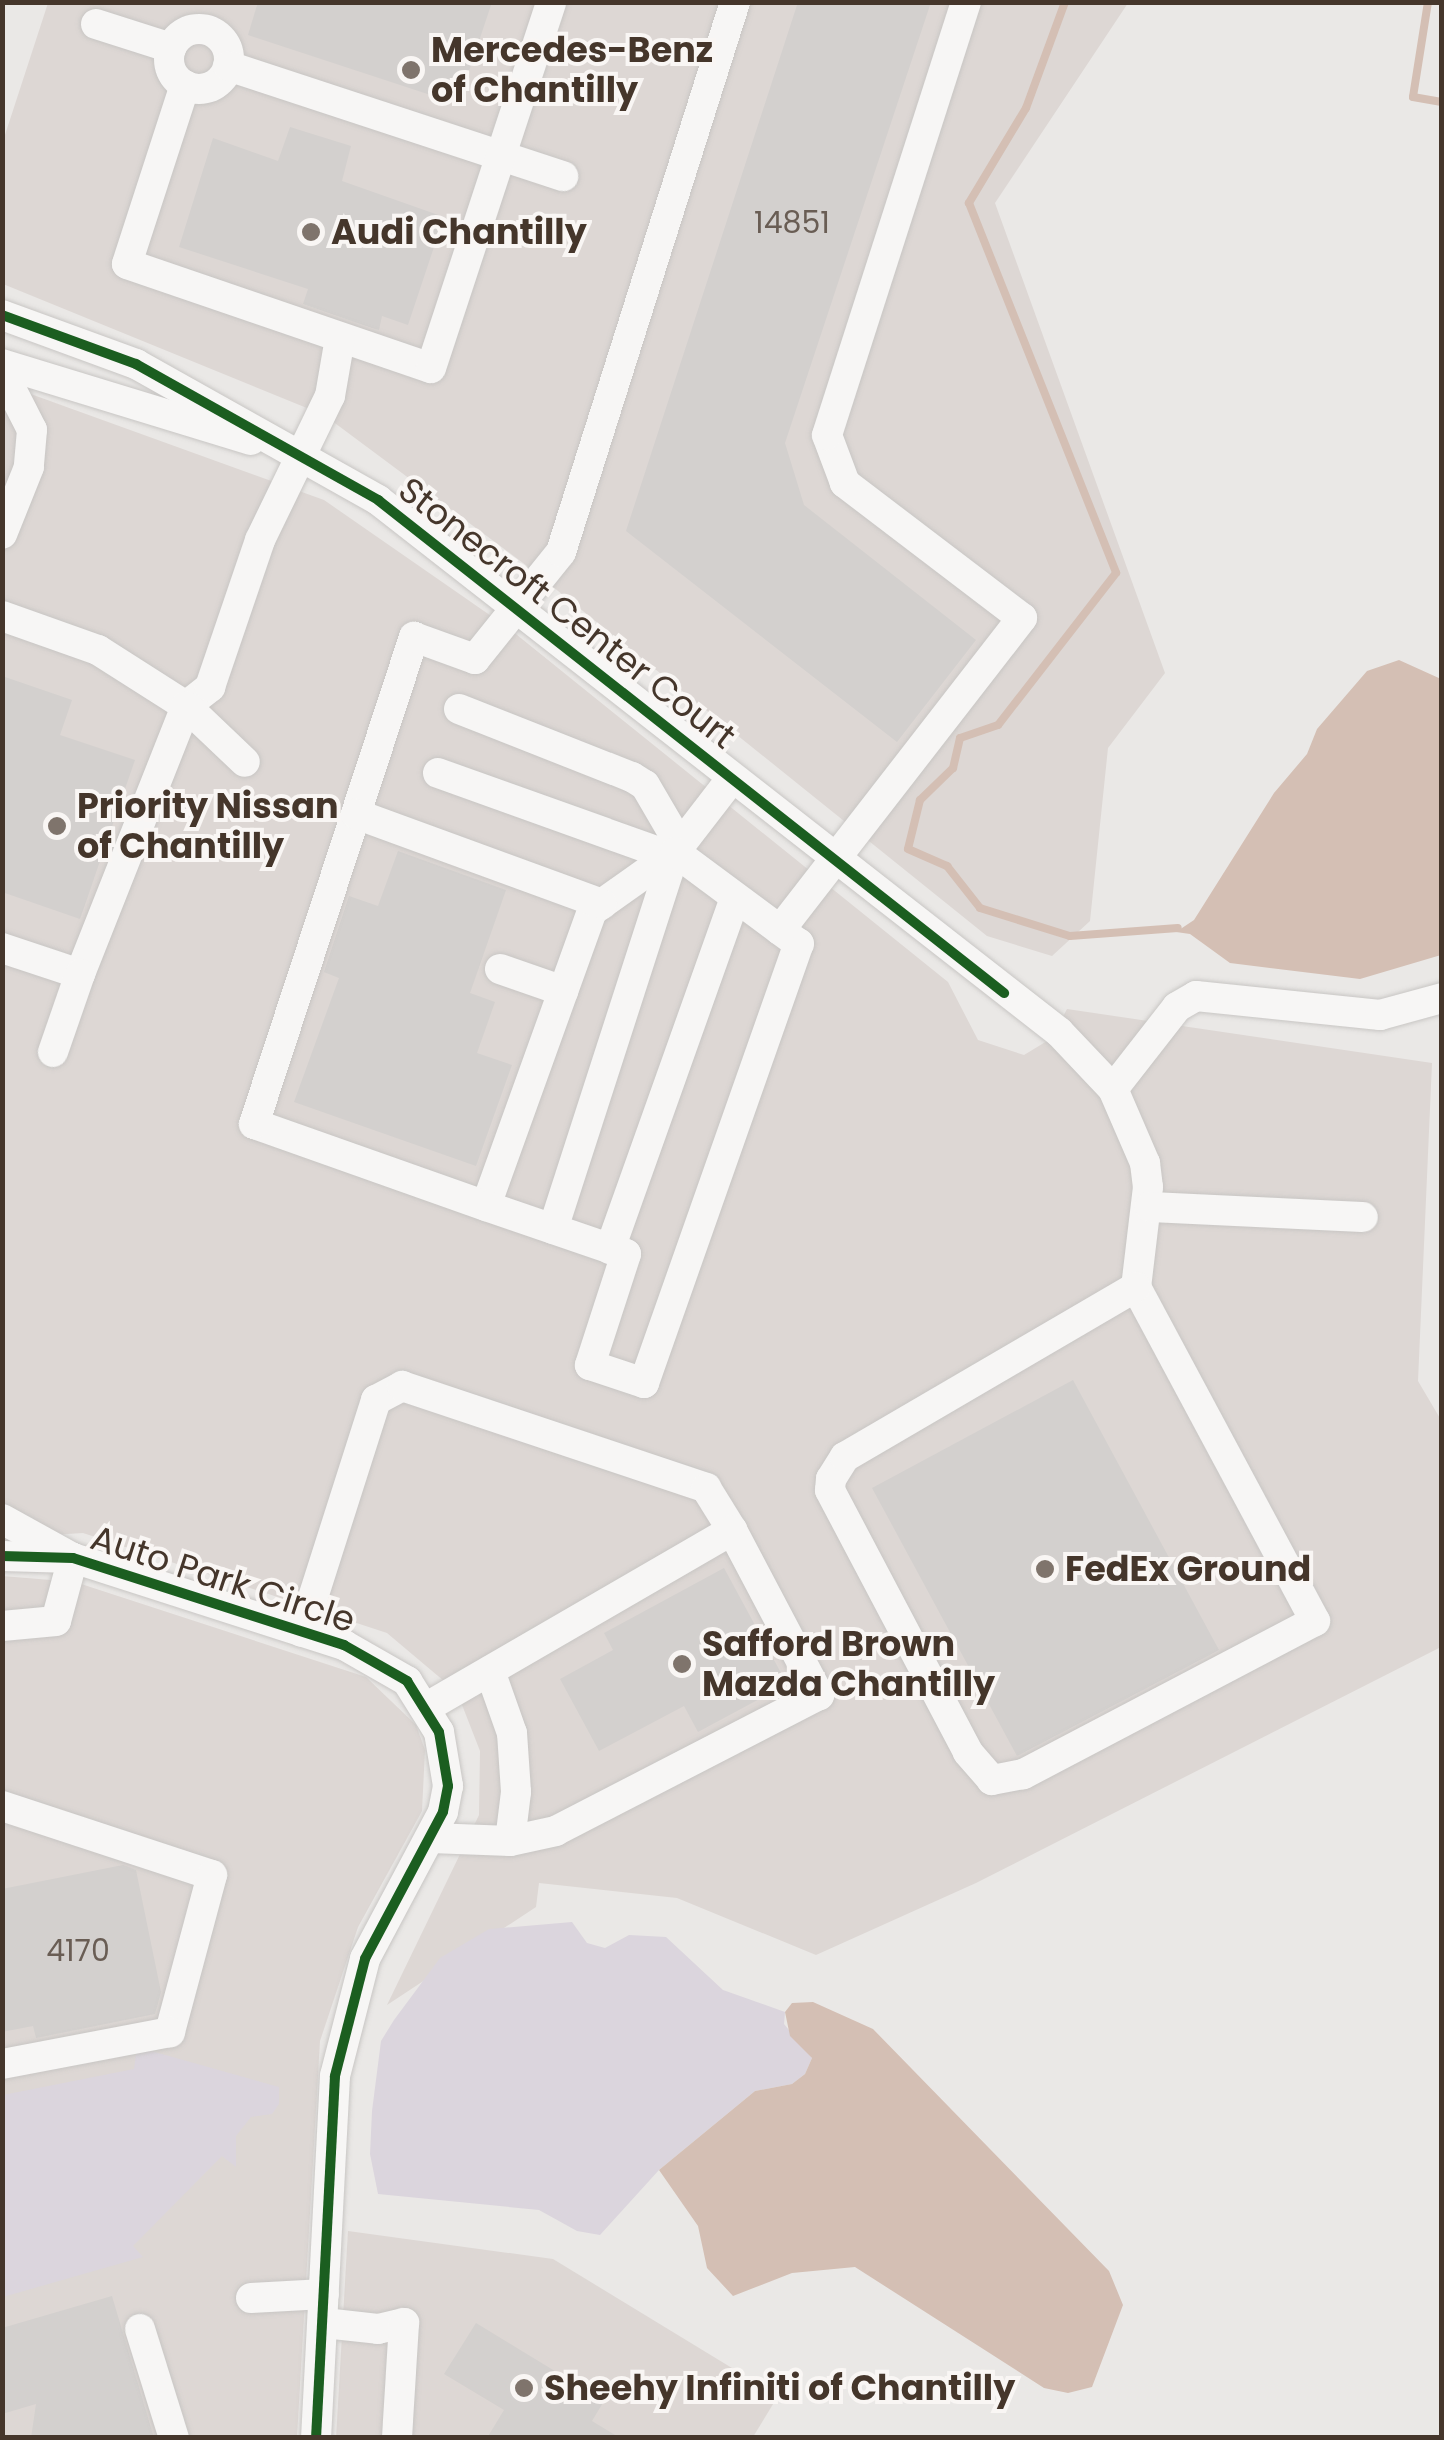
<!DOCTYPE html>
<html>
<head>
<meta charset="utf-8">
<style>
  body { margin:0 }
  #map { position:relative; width:1444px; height:2440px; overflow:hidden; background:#eae8e6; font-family:Poppins,sans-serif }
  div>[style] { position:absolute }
  .built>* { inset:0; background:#ddd7d4 }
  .green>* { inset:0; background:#dbd5dd }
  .water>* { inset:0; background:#d4bfb4 }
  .stream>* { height:8px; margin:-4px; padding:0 4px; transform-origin:4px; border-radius:4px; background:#d4bfb4 }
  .building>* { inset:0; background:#d3d0ce }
  .roads { filter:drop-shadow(0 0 2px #c8c6c4) drop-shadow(0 0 2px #c8c6c4) }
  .minor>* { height:30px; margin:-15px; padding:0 15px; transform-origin:15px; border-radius:15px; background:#f7f6f5 }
  .minor>.ring { margin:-15px; padding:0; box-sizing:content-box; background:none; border:30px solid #f7f6f5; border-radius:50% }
  .cycleway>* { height:10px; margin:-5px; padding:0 5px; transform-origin:5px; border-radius:5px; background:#1b5e20 }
  .dots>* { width:28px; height:28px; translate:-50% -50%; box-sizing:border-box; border:5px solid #f9f6f4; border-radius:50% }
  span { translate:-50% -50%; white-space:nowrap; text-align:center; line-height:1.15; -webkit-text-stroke:8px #f9f6f4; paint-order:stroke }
  .number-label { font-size:30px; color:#695d54 }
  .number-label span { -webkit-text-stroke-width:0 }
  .poi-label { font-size:35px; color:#45362b; font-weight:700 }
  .left { translate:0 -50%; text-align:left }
  .street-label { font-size:35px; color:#45362b }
  .frame { position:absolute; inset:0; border:5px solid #45362b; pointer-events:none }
</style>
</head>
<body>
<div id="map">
  <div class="built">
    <i style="clip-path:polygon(48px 3px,1128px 3px,995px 203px,1165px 673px,1108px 748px,1090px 921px,1052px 956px,987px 936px,527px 566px,324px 415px,3px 284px,3px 141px)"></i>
    <i style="clip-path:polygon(3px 384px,324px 500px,507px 627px,948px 982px,978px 1040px,1024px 1055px,1052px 1038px,1067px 1009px,1432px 1063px,1418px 1381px,1441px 1420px,1441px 1647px,976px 1883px,816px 1955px,677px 1898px,539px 1883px,536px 1907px,387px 2005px,479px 1815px,480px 1751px,457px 1692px,387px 1633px,83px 1533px,3px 1538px)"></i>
    <i style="clip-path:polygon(2px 1576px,75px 1582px,366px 1677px,416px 1725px,425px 1750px,422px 1811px,358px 1927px,320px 2041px,297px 2437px,3px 2437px)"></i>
    <i style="clip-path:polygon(348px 2231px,553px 2259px,778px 2396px,753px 2437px,336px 2438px)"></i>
  </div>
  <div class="green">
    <i style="clip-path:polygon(572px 1922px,587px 1943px,605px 1948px,629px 1935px,666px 1937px,723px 1990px,785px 2012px,784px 2024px,812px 2058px,805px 2074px,792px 2084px,755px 2091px,659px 2170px,600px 2235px,577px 2231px,539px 2210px,378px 2194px,370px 2154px,372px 2111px,381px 2041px,394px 2020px,440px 1958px,489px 1929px)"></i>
    <i style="clip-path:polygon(137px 2047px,279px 2087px,279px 2104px,272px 2114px,251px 2117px,236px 2136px,236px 2167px,222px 2156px,133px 2246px,143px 2257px,3px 2297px,3px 2095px,134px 2069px)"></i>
  </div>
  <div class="water">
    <i style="clip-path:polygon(1399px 660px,1441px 679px,1441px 955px,1360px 979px,1230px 963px,1190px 934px,1176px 932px,1194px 920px,1274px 793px,1307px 754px,1317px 729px,1367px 671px)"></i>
    <i style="clip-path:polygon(813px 2002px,873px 2029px,1109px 2271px,1123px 2305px,1092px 2387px,1068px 2393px,1044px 2388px,855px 2267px,792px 2273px,733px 2296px,707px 2268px,698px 2226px,659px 2170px,755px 2091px,792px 2084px,805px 2074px,812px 2058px,790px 2036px,785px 2012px,792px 2003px)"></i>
  </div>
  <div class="stream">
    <i style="left:1065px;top:2px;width:113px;rotate:110.2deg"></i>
    <i style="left:1026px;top:108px;width:111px;rotate:121deg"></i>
    <i style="left:969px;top:203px;width:398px;rotate:68.3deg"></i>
    <i style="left:1116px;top:573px;width:192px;rotate:127.8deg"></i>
    <i style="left:998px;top:725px;width:40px;rotate:161.1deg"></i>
    <i style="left:960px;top:738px;width:31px;rotate:103deg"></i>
    <i style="left:953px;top:768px;width:46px;rotate:135.9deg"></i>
    <i style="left:920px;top:800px;width:50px;rotate:103.8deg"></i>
    <i style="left:908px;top:849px;width:43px;rotate:23.6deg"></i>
    <i style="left:947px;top:866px;width:53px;rotate:51.8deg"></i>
    <i style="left:980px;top:908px;width:94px;rotate:17.3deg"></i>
    <i style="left:1070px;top:936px;width:108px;rotate:-4.2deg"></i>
    <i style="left:1428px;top:2px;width:96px;rotate:99deg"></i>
    <i style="left:1413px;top:97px;width:29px;rotate:10deg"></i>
  </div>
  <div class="building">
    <i style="clip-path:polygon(258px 2px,492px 2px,458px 104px,248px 35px)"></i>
    <i style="clip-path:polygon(798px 2px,931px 2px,785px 443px,804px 505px,976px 640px,897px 742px,626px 531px)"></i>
    <i style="clip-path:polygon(290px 127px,351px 146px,342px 181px,444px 217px,408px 325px,382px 316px,379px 330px,372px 328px,303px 304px,308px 289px,179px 247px,213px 138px,278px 161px)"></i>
    <i style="clip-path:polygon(2px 676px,72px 700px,60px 735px,135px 760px,80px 919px,2px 892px)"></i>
    <i style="clip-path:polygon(398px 851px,506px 890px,470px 993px,495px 1002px,477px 1053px,512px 1065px,476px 1166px,294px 1102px,339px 978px,324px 972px,349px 896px,378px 906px)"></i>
    <i style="clip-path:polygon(1073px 1380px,1219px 1650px,1017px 1756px,872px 1488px)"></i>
    <i style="clip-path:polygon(724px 1568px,787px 1684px,698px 1732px,684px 1706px,599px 1751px,560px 1679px,613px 1650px,604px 1633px)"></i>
    <i style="clip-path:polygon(123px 1865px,136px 1870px,161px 1992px,155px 2014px,36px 2038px,33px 2026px,2px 2032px,2px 1889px)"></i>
    <i style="clip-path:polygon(112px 2296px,154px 2438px,31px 2438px,36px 2404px,2px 2414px,2px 2328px)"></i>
    <i style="clip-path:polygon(476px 2323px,604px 2401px,592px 2421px,620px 2438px,487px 2438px,504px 2410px,444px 2374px)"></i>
  </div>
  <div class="roads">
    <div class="minor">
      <i style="left:96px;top:24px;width:79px;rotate:17.7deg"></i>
      <i class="ring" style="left:169px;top:29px;width:30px;height:30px"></i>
      <i style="left:228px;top:66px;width:353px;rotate:18.2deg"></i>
      <i style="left:185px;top:85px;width:188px;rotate:108deg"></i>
      <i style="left:127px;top:264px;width:321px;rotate:18.9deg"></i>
      <i style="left:431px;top:368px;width:385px;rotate:-71.8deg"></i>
      <i style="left:2px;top:315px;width:143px;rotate:20.1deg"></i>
      <i style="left:136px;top:364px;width:278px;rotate:29.3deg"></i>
      <i style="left:378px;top:500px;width:864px;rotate:38deg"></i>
      <i style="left:1059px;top:1032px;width:79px;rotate:46.5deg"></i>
      <i style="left:1113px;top:1089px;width:81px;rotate:66.6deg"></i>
      <i style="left:1145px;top:1163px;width:24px;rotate:83deg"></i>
      <i style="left:1148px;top:1187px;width:101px;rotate:96.8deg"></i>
      <i style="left:1136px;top:1287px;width:379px;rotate:61.8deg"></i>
      <i style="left:1315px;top:1621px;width:330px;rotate:152.3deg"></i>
      <i style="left:1023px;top:1774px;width:32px;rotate:169deg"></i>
      <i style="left:992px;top:1780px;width:37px;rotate:-131deg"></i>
      <i style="left:968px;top:1752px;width:296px;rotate:-117.8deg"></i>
      <i style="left:830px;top:1490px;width:11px;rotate:-85deg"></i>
      <i style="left:831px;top:1479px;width:26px;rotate:-58deg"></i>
      <i style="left:845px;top:1457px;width:337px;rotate:-30.3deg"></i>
      <i style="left:2px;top:364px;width:260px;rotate:17deg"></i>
      <i style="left:2px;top:371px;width:66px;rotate:63deg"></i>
      <i style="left:32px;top:430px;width:37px;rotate:95deg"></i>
      <i style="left:29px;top:467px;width:72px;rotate:111.9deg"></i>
      <i style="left:2px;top:616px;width:102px;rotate:19.5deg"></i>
      <i style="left:98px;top:650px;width:104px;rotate:32.5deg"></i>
      <i style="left:186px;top:706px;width:31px;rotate:-38deg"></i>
      <i style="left:210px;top:687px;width:155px;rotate:-71.2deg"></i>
      <i style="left:260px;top:540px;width:160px;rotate:-64.1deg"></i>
      <i style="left:330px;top:396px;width:59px;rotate:-80.2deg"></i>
      <i style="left:459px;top:709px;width:186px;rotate:21.5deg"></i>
      <i style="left:632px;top:777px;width:15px;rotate:32deg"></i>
      <i style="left:645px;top:785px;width:69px;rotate:59.7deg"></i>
      <i style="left:438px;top:773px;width:246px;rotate:19.7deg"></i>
      <i style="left:732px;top:778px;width:93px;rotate:127.6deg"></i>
      <i style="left:675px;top:852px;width:102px;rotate:144.6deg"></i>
      <i style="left:592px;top:911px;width:313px;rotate:109.8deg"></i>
      <i style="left:486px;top:1206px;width:246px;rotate:-160.5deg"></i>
      <i style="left:254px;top:1124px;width:513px;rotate:-71.81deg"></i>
      <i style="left:414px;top:637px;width:65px;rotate:19.8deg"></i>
      <i style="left:475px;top:659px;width:137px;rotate:-51.2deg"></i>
      <i style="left:561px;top:552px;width:577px;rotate:-72.44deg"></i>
      <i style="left:356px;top:814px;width:262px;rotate:20.1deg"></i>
      <i style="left:2px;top:948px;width:82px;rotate:18.4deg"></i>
      <i style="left:80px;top:974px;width:288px;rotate:-68.4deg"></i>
      <i style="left:186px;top:706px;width:81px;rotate:43.5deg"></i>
      <i style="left:500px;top:969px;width:67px;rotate:19.2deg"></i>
      <i style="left:53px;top:1052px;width:83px;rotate:-70.9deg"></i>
      <i style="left:1113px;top:1089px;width:104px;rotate:-52deg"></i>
      <i style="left:1177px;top:1007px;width:22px;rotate:-30deg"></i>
      <i style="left:1196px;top:996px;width:185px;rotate:5.9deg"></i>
      <i style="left:1380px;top:1015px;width:64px;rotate:-15.3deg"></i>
      <i style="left:486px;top:1206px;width:148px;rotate:18.9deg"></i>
      <i style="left:626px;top:1254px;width:117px;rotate:108deg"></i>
      <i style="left:590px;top:1365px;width:57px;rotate:18.4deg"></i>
      <i style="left:644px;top:1383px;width:466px;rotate:-70.6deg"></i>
      <i style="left:799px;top:944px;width:24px;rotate:-144deg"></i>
      <i style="left:1150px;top:1207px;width:213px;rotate:2.7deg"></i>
      <i style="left:553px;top:1229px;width:396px;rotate:-72.1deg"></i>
      <i style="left:675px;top:852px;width:131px;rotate:36.6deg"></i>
      <i style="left:780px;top:930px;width:395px;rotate:-52.2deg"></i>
      <i style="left:1022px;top:618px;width:223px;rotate:-142.7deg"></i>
      <i style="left:845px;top:483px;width:51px;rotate:-110.6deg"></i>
      <i style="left:827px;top:435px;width:455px;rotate:-72.2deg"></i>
      <i style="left:610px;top:1249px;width:373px;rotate:-70.4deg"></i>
      <i style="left:2px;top:1519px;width:81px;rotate:28.8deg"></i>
      <i style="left:73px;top:1558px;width:65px;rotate:105.1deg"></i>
      <i style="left:56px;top:1621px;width:54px;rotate:174.7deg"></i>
      <i style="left:2px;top:1556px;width:71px;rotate:1.6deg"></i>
      <i style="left:73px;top:1558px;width:285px;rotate:17.8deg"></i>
      <i style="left:344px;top:1645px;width:73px;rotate:29.7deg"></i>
      <i style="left:407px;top:1681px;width:60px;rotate:57.9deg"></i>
      <i style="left:439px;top:1732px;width:55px;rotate:80.5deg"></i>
      <i style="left:448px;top:1786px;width:26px;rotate:101deg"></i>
      <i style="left:443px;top:1812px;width:166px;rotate:118deg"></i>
      <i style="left:365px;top:1959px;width:121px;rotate:104.4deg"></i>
      <i style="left:335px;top:2076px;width:362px;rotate:93deg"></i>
      <i style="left:302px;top:1632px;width:244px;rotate:-72.3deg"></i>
      <i style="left:376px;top:1400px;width:30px;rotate:-28deg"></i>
      <i style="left:402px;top:1386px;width:321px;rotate:18.5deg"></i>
      <i style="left:706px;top:1488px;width:49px;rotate:58.2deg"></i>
      <i style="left:490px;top:1671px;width:66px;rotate:70.5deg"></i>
      <i style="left:512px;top:1733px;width:59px;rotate:86.1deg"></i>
      <i style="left:516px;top:1792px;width:49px;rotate:97deg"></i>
      <i style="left:427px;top:1707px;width:353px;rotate:-30.1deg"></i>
      <i style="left:732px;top:1530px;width:187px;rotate:62.2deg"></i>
      <i style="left:819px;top:1695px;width:296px;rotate:152.7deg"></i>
      <i style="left:556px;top:1831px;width:47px;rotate:167.7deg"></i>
      <i style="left:510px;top:1841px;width:79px;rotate:-177.8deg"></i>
      <i style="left:2px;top:1806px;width:221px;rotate:18.2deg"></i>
      <i style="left:212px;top:1875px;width:163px;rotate:105deg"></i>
      <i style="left:170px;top:2032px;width:171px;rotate:169.2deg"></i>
      <i style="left:251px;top:2298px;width:73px;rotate:-3.1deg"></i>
      <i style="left:324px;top:2323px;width:54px;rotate:6.3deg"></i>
      <i style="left:378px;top:2329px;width:27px;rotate:-13deg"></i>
      <i style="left:404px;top:2323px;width:115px;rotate:93.5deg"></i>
      <i style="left:140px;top:2329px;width:114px;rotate:72.7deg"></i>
    </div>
  </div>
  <div class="cycleway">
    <i style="left:2px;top:315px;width:143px;rotate:20.1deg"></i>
    <i style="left:136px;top:364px;width:278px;rotate:29.3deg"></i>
    <i style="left:378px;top:500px;width:797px;rotate:38.22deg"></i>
    <i style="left:2px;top:1556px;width:71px;rotate:1.6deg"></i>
    <i style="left:73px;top:1558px;width:285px;rotate:17.8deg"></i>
    <i style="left:344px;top:1645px;width:73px;rotate:29.7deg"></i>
    <i style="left:407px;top:1681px;width:60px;rotate:57.9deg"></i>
    <i style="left:439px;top:1732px;width:55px;rotate:80.5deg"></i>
    <i style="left:448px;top:1786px;width:26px;rotate:101deg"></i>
    <i style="left:443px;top:1812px;width:166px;rotate:118deg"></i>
    <i style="left:365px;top:1959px;width:121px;rotate:104.4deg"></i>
    <i style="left:335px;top:2076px;width:362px;rotate:93deg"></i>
  </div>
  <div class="dots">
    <i style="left:411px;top:70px;background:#7f746c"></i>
    <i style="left:311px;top:232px;background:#7f746c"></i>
    <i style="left:57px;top:826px;background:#7f746c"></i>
    <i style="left:1045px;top:1569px;background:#7f746c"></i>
    <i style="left:682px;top:1664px;background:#7f746c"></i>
    <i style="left:524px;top:2388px;background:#7f746c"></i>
  </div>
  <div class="number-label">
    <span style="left:792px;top:223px">14851</span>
    <span style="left:78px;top:1951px">4170</span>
  </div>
  <div class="poi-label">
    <span class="left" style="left:431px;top:70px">Mercedes-Benz<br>of Chantilly</span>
    <span class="left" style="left:331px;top:232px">Audi Chantilly</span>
    <span class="left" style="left:77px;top:826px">Priority Nissan<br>of Chantilly</span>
    <span class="left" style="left:1065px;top:1569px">FedEx Ground</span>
    <span class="left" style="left:702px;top:1664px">Safford Brown<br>Mazda Chantilly</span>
    <span class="left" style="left:544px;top:2388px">Sheehy Infiniti of Chantilly</span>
  </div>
  <div class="street-label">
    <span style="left:567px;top:613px;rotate:38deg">Stonecroft Center Court</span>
    <span style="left:223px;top:1579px;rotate:18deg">Auto Park Circle</span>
  </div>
  <div class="frame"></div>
</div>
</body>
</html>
